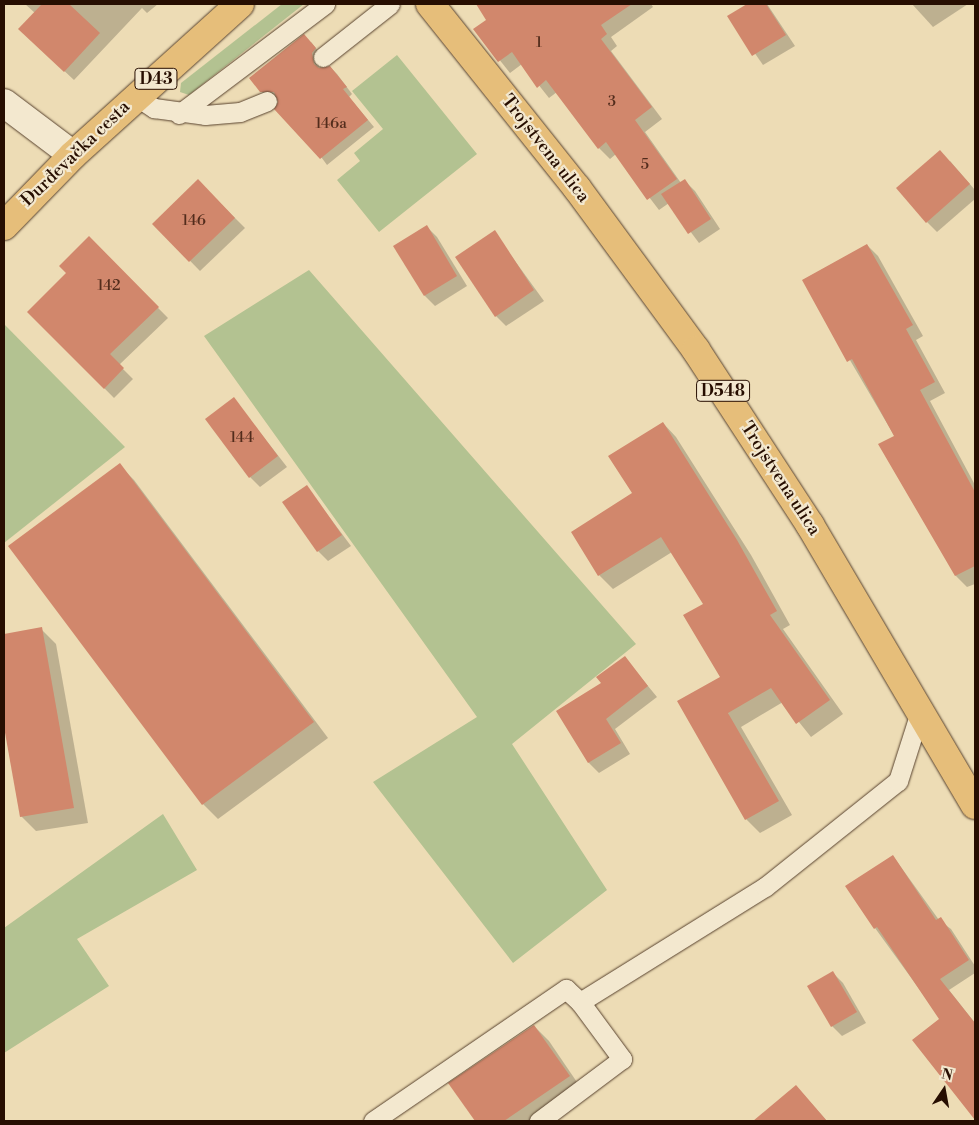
<!DOCTYPE html>
<html>
<head>
<meta charset="utf-8">
<style>
  body { margin:0 }
  #map { position:relative; width:979px; height:1125px; overflow:hidden; background:#eddcb5; font-family:"Libre Bodoni",serif }
  div>[style] { position:absolute }
  .green>* { inset:0; background:#b3c291 }
  .shadow>* { inset:0; background:#0003 }
  .building>* { inset:0; background:#d1876c }
  .roads { filter:drop-shadow(0 0 1px #58422e) drop-shadow(0 0 1px #58422e) }
  .service>* { height:19px; margin:-9.5px; padding:0 9.5px; transform-origin:9.5px; border-radius:9.5px; background:#f3e8cf }
  .secondary>* { height:28px; margin:-14px; padding:0 14px; transform-origin:14px; border-radius:14px; background:#f3e8cf }
  .primary>* { height:28px; margin:-14px; padding:0 14px; transform-origin:14px; border-radius:14px; background:#e6be7a }
  span { translate:-50% -50%; white-space:nowrap; text-align:center; line-height:1.15; -webkit-text-stroke:4.5px #f3e8cf; paint-order:stroke }
  .number-label { font-size:15px; color:#522c1c }
  .number-label span { -webkit-text-stroke-width:0 }
  .shield-label span { padding:1px 4px; background:#f3e8cf; border:1px solid; border-radius:4px; -webkit-text-stroke-width:0 }
  .shield-label { font-size:16px; color:#270e01; font-weight:700 }
  .street-label { font-size:18px; color:#270e01 }
  .frame { position:absolute; inset:0; border:5px solid #270e01; pointer-events:none }
  .north { position:absolute; left:919px; top:1065px; width:50px; height:50px; -webkit-text-stroke:4px #f3e8cf; paint-order:stroke; rotate:12deg; font-size:14px; font-weight:700; line-height:20px; text-align:center; color:#270e01 }
  .north::after { content:''; display:block; margin:auto; width:18px; height:22px; background:#270e01; clip-path:polygon(50% 0,100% 100%,50% 72%,0 100%) }
</style>
</head>
<body>
<div id="map">
  <div class="green">
    <i style="clip-path:polygon(282px 4px,304px 4px,189px 95px,180px 92px,181px 83px)"></i>
    <i style="clip-path:polygon(397px 55px,477px 154px,379px 232px,337px 180px,360px 161px,354px 153px,383px 129px,352px 91px)"></i>
    <i style="clip-path:polygon(309px 270px,636px 644px,512px 744px,607px 890px,513px 963px,373px 782px,477px 717px,204px 336px)"></i>
    <i style="clip-path:polygon(4px 324px,125px 447px,4px 543px)"></i>
    <i style="clip-path:polygon(163px 814px,197px 870px,77px 939px,109px 986px,4px 1053px,4px 928px)"></i>
  </div>
  <div class="shadow">
    <i style="clip-path:polygon(25px 4px,158px 4px,147px 13px,142px 8px,74px 80px,29px 38px,35px 13px)"></i>
    <i style="clip-path:polygon(478px 4px,651px 4px,653px 7px,611px 37px,617px 46px,611px 51px,662px 119px,645px 132px,681px 183px,685px 181px,695px 191px,720px 229px,699px 243px,669px 203px,659px 210px,616px 154px,610px 159px,599px 148px,557px 92px,549px 98px,522px 64px,510px 73px,475px 29px,488px 20px)"></i>
    <i style="clip-path:polygon(749px 4px,767px 4px,795px 46px,763px 65px,729px 16px)"></i>
    <i style="clip-path:polygon(912px 4px,968px 4px,933px 27px)"></i>
    <i style="clip-path:polygon(311px 42px,322px 56px,319px 67px,330px 67px,337px 74px,352px 94px,349px 97px,374px 127px,327px 165px,278px 98px,268px 98px,261px 91px)"></i>
    <i style="clip-path:polygon(950px 161px,975px 190px,975px 199px,937px 232px,927px 222px)"></i>
    <i style="clip-path:polygon(198px 181px,245px 228px,200px 271px,154px 224px)"></i>
    <i style="clip-path:polygon(427px 227px,437px 237px,467px 286px,435px 306px,425px 296px)"></i>
    <i style="clip-path:polygon(494px 232px,544px 301px,506px 326px,496px 316px)"></i>
    <i style="clip-path:polygon(89px 238px,168px 318px,119px 365px,133px 379px,114px 398px,29px 312px,68px 273px)"></i>
    <i style="clip-path:polygon(867px 245px,878px 256px,923px 336px,916px 340px,945px 393px,930px 401px,975px 485px,975px 584px,967px 587px,956px 576px,880px 445px,895px 437px,803px 280px)"></i>
    <i style="clip-path:polygon(234px 399px,287px 467px,260px 487px,250px 477px)"></i>
    <i style="clip-path:polygon(663px 423px,676px 437px,751px 555px,790px 625px,783px 629px,843px 714px,811px 737px,783px 702px,741px 727px,792px 815px,760px 833px,746px 819px,722px 677px,705px 604px,672px 552px,613px 589px,599px 575px)"></i>
    <i style="clip-path:polygon(119px 465px,134px 480px,328px 738px,218px 819px,203px 804px,10px 546px)"></i>
    <i style="clip-path:polygon(307px 487px,351px 546px,328px 561px,318px 551px)"></i>
    <i style="clip-path:polygon(41px 629px,56px 644px,88px 823px,36px 831px,21px 816px,4px 720px,4px 635px)"></i>
    <i style="clip-path:polygon(625px 658px,657px 697px,615px 729px,630px 754px,599px 773px,589px 763px,557px 711px,603px 683px)"></i>
    <i style="clip-path:polygon(893px 856px,939px 920px,951px 929px,975px 966px,975px 973px,949px 990px,975px 1023px,973px 1113px,941px 1019px,875px 928px)"></i>
    <i style="clip-path:polygon(833px 973px,843px 983px,866px 1023px,842px 1036px,832px 1026px)"></i>
    <i style="clip-path:polygon(534px 1026px,549px 1041px,583px 1091px,540px 1121px,477px 1121px,450px 1083px)"></i>
    <i style="clip-path:polygon(796px 1086px,827px 1121px,754px 1121px)"></i>
  </div>
  <div class="building">
    <i style="clip-path:polygon(42px 4px,69px 4px,100px 33px,64px 72px,18px 29px)"></i>
    <i style="clip-path:polygon(476px 4px,632px 4px,601px 25px,607px 34px,601px 39px,652px 107px,635px 120px,677px 179px,647px 200px,606px 142px,598px 149px,546px 80px,537px 88px,512px 52px,498px 62px,473px 29px,486px 20px)"></i>
    <i style="clip-path:polygon(747px 4px,766px 4px,786px 35px,752px 56px,727px 16px)"></i>
    <i style="clip-path:polygon(304px 34px,316px 48px,312px 53px,314px 64px,319px 68px,330px 66px,347px 87px,343px 89px,368px 120px,320px 159px,274px 109px,278px 102px,274px 92px,260px 92px,249px 78px)"></i>
    <i style="clip-path:polygon(940px 150px,970px 184px,926px 223px,896px 188px)"></i>
    <i style="clip-path:polygon(198px 179px,235px 218px,189px 262px,152px 224px)"></i>
    <i style="clip-path:polygon(685px 179px,711px 219px,688px 234px,661px 194px)"></i>
    <i style="clip-path:polygon(427px 225px,457px 276px,424px 296px,393px 246px)"></i>
    <i style="clip-path:polygon(495px 230px,534px 290px,495px 317px,455px 257px)"></i>
    <i style="clip-path:polygon(89px 236px,159px 307px,110px 354px,124px 368px,104px 389px,27px 312px,66px 273px,59px 266px)"></i>
    <i style="clip-path:polygon(867px 244px,913px 325px,906px 329px,935px 382px,920px 390px,975px 492px,975px 566px,955px 576px,878px 444px,894px 436px,852px 359px,847px 362px,802px 280px)"></i>
    <i style="clip-path:polygon(234px 397px,278px 456px,249px 478px,205px 419px)"></i>
    <i style="clip-path:polygon(663px 422px,737px 540px,777px 611px,770px 615px,830px 700px,796px 724px,771px 688px,728px 713px,779px 801px,745px 820px,677px 701px,720px 677px,683px 615px,703px 604px,661px 537px,598px 576px,571px 532px,632px 493px,608px 456px)"></i>
    <i style="clip-path:polygon(120px 463px,314px 722px,202px 805px,8px 546px)"></i>
    <i style="clip-path:polygon(307px 485px,342px 535px,317px 552px,282px 502px)"></i>
    <i style="clip-path:polygon(42px 627px,74px 808px,20px 817px,4px 727px,4px 634px)"></i>
    <i style="clip-path:polygon(625px 656px,648px 686px,606px 719px,621px 743px,588px 763px,556px 711px,601px 683px,596px 677px)"></i>
    <i style="clip-path:polygon(893px 855px,936px 920px,941px 917px,969px 960px,940px 979px,975px 1023px,975px 1120px,912px 1040px,939px 1019px,877px 927px,874px 929px,845px 886px)"></i>
    <i style="clip-path:polygon(833px 971px,857px 1012px,831px 1027px,807px 986px)"></i>
    <i style="clip-path:polygon(534px 1025px,570px 1076px,504px 1121px,475px 1121px,448px 1083px)"></i>
    <i style="clip-path:polygon(796px 1085px,827px 1121px,753px 1121px)"></i>
  </div>
  <div class="roads">
    <div class="service">
      <i style="left:323px;top:57px;width:85px;rotate:-38.3deg"></i>
      <i style="left:136px;top:96px;width:22px;rotate:34deg"></i>
      <i style="left:154px;top:108px;width:51px;rotate:7.8deg"></i>
      <i style="left:205px;top:115px;width:35px;rotate:-5deg"></i>
      <i style="left:240px;top:112px;width:29px;rotate:-22deg"></i>
      <i style="left:179px;top:114px;width:183px;rotate:-37deg"></i>
      <i style="left:580px;top:1002px;width:218px;rotate:-31.9deg"></i>
      <i style="left:765px;top:887px;width:170px;rotate:-38.6deg"></i>
      <i style="left:898px;top:781px;width:72px;rotate:-72.3deg"></i>
      <i style="left:373px;top:1121px;width:234px;rotate:-34.4deg"></i>
      <i style="left:566px;top:989px;width:19px;rotate:43deg"></i>
      <i style="left:580px;top:1002px;width:71px;rotate:53.6deg"></i>
      <i style="left:622px;top:1059px;width:104px;rotate:143.2deg"></i>
    </div>
    <div class="secondary">
      <i style="left:4px;top:103px;width:86px;rotate:37deg"></i>
    </div>
    <div class="primary">
      <i style="left:430px;top:4px;width:236px;rotate:51.4deg"></i>
      <i style="left:577px;top:188px;width:201px;rotate:53.7deg"></i>
      <i style="left:696px;top:350px;width:209px;rotate:56.9deg"></i>
      <i style="left:810px;top:525px;width:325px;rotate:59.5deg"></i>
      <i style="left:4px;top:226px;width:99px;rotate:-45.8deg"></i>
      <i style="left:73px;top:155px;width:225px;rotate:-42.1deg"></i>
    </div>
  </div>
  <div class="number-label">
    <span style="left:539px;top:43px">1</span>
    <span style="left:612px;top:102px">3</span>
    <span style="left:331px;top:124px">146a</span>
    <span style="left:645px;top:165px">5</span>
    <span style="left:194px;top:221px">146</span>
    <span style="left:109px;top:286px">142</span>
    <span style="left:242px;top:438px">144</span>
  </div>
  <div class="shield-label">
    <span style="left:156px;top:79px">D43</span>
    <span style="left:723px;top:391px">D548</span>
  </div>
  <div class="street-label">
    <span style="left:545px;top:149px;rotate:52deg">Trojstvena ulica</span>
    <span style="left:76px;top:154px;rotate:-44deg">Đurđevačka cesta</span>
    <span style="left:780px;top:479px;rotate:57deg">Trojstvena ulica</span>
  </div>
  <div class="frame"></div>
  <div class="north">N</div>
</div>
</body>
</html>
